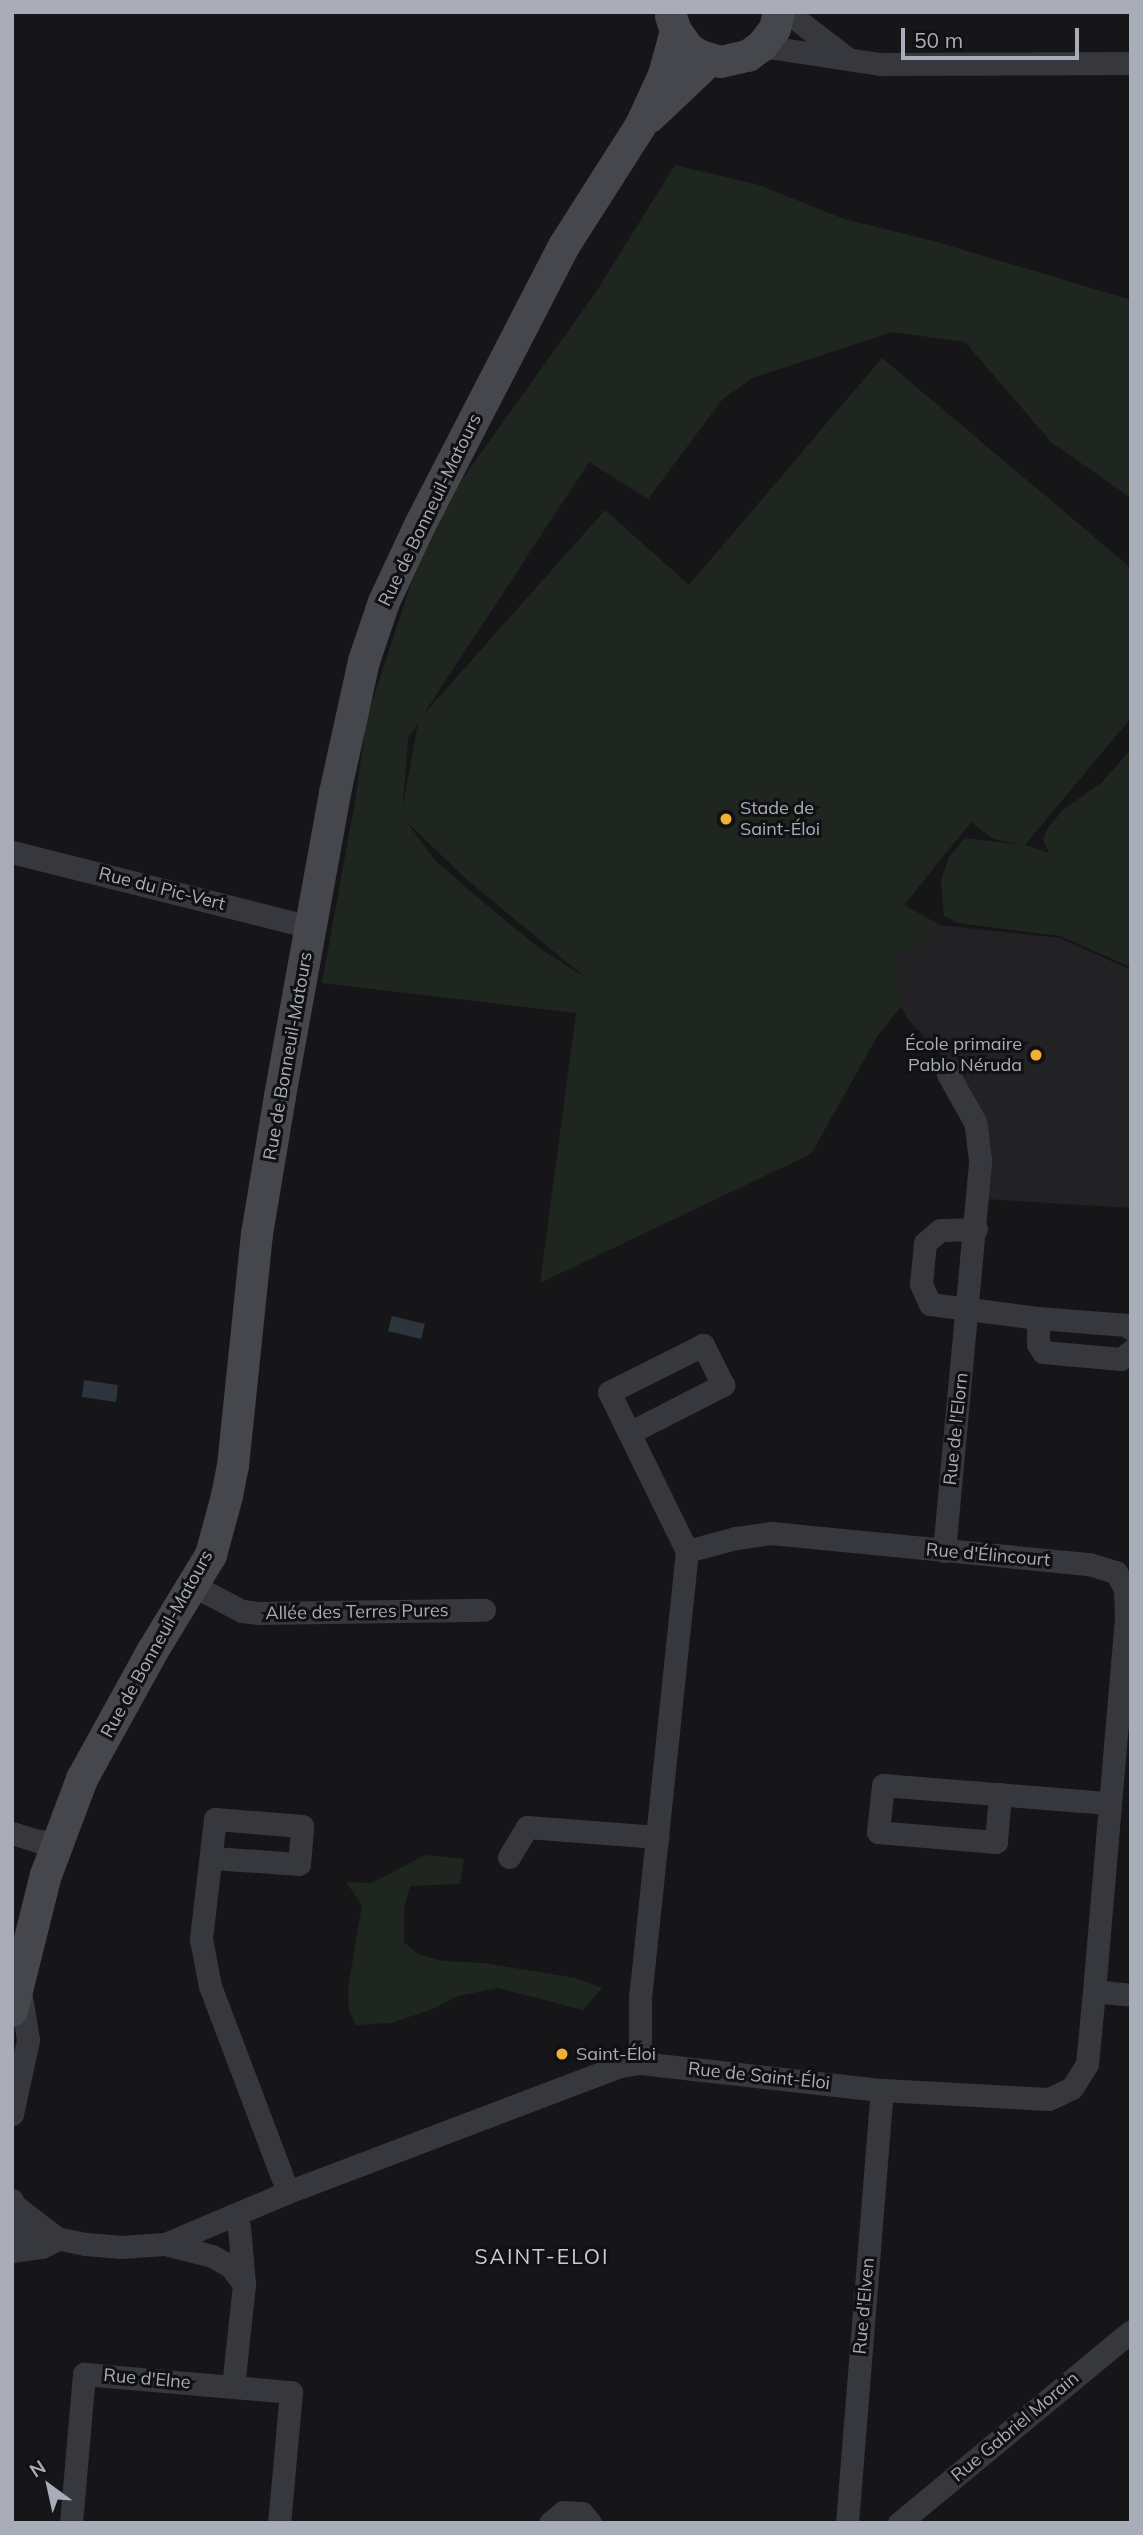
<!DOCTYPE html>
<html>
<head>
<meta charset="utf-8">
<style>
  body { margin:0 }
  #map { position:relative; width:1143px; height:2535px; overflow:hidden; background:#161618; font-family:Mulish,sans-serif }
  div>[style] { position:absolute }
  .built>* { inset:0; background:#222225 }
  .green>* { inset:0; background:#1e261f }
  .water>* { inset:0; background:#2c353c }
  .street>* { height:23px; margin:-11.5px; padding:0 11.5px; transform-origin:11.5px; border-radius:11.5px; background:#37383d }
  .secondary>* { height:32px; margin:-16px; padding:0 16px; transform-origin:16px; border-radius:16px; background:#45474d }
  .dots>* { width:19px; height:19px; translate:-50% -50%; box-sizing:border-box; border:4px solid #111113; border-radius:50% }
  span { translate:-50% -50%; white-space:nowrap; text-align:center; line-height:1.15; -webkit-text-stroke:6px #111113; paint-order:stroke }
  .street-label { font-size:18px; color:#a8adb8 }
  .poi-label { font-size:18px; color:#a8adb8 }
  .left { translate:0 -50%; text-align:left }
  .right { translate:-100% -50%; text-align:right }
  .quarter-label { font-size:21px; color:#c9ccd4; letter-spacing:2px }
  .frame { position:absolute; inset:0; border:14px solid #a8adb8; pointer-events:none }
  .north { position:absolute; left:14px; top:2451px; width:70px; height:70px; -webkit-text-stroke:5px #111113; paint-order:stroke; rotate:327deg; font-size:19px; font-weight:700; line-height:28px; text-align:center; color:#a8adb8 }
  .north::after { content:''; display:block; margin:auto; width:24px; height:32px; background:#a8adb8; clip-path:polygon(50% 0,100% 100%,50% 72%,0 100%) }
  .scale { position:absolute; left:901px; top:28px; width:178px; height:32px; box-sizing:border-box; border:4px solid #a8adb8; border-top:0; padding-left:9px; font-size:21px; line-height:24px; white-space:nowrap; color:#a8adb8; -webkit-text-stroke:5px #111113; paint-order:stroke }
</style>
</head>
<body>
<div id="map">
  <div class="built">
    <i style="clip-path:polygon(940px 925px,1060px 938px,1131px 970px,1131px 1208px,985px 1199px,963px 1080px,907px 1018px,901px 1007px,896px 958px)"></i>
  </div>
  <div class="green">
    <i style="clip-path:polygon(evenodd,675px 165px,759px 185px,844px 219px,937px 242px,1131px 300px,1131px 498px,1051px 442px,965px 342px,892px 332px,752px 378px,722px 400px,648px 499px,589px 462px,423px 715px,605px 510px,689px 585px,882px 358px,1131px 568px,1131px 718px,1025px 845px,1049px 853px,1043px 840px,1047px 829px,1063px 810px,1101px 783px,1131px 750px,1131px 967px,1060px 936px,958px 923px,944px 916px,941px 880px,949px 857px,965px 838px,1021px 845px,993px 839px,971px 822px,904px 905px,940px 925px,896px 958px,901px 1007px,878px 1035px,811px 1154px,540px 1283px,576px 1013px,322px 983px,356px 796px,366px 720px,413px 578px,453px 492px,594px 295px,675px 165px,418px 723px,403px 806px,408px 738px,418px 723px,675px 165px,406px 821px,466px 879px,586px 978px,539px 948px,477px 897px,434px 859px,406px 821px)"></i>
    <i style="clip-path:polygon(425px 1855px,464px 1859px,460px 1884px,410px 1886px,404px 1909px,404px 1942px,418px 1954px,443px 1961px,484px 1963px,576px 1978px,602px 1988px,583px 2010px,498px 1988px,458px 1996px,433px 2009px,391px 2023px,356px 2025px,349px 2010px,348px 1989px,362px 1905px,346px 1882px,372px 1883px)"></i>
  </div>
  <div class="water">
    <i style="clip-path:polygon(392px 1316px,425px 1324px,421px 1339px,388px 1331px)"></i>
    <i style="clip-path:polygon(84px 1380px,118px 1385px,116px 1402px,82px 1397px)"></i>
  </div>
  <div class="street">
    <i style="left:787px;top:12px;width:76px;rotate:37.5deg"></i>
    <i style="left:762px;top:46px;width:119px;rotate:8.7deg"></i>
    <i style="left:880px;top:64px;width:251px;rotate:-0.2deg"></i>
    <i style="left:12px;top:852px;width:308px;rotate:14.1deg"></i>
    <i style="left:976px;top:1229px;width:36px;rotate:178deg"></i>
    <i style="left:940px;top:1230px;width:20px;rotate:139deg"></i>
    <i style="left:925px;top:1243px;width:41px;rotate:95.6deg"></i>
    <i style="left:921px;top:1284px;width:22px;rotate:66deg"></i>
    <i style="left:930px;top:1304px;width:109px;rotate:7.4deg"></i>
    <i style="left:1038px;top:1318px;width:89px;rotate:4.5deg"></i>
    <i style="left:1127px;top:1325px;width:6px;rotate:45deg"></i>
    <i style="left:1038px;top:1318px;width:26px;rotate:90deg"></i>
    <i style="left:1038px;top:1344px;width:9px;rotate:58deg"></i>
    <i style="left:1043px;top:1352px;width:78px;rotate:5.1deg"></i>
    <i style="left:1121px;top:1359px;width:13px;rotate:-39deg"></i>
    <i style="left:629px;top:1433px;width:106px;rotate:-27.1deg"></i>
    <i style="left:723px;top:1385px;width:45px;rotate:-116.6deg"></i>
    <i style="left:703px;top:1345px;width:105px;rotate:153.4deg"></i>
    <i style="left:609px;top:1392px;width:177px;rotate:63.9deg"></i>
    <i style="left:687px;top:1551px;width:447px;rotate:96deg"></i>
    <i style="left:640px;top:1996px;width:67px;rotate:90deg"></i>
    <i style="left:687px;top:1551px;width:51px;rotate:-14.9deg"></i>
    <i style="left:736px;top:1538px;width:35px;rotate:-8deg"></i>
    <i style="left:771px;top:1533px;width:320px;rotate:5.6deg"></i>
    <i style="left:1089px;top:1564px;width:28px;rotate:17deg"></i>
    <i style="left:1116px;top:1572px;width:19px;rotate:62deg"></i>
    <i style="left:1125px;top:1589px;width:29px;rotate:88deg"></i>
    <i style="left:1126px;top:1618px;width:374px;rotate:94.9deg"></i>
    <i style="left:944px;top:1551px;width:393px;rotate:-84.7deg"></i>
    <i style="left:980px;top:1160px;width:38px;rotate:-97deg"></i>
    <i style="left:975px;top:1122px;width:55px;rotate:-119.4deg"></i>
    <i style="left:194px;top:1586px;width:54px;rotate:27.5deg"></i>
    <i style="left:242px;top:1611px;width:16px;rotate:7deg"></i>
    <i style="left:258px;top:1613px;width:226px;rotate:-0.8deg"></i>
    <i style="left:1000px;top:1794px;width:48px;rotate:94.8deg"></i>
    <i style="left:996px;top:1842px;width:118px;rotate:-175.2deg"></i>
    <i style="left:878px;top:1832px;width:47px;rotate:-83.9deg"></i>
    <i style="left:883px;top:1785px;width:226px;rotate:4.6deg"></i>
    <i style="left:12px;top:1833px;width:27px;rotate:17deg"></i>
    <i style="left:38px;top:1841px;width:19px;rotate:3deg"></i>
    <i style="left:509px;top:1857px;width:35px;rotate:-59deg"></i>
    <i style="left:527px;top:1827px;width:131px;rotate:4.4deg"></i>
    <i style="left:212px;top:1858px;width:87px;rotate:3.9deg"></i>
    <i style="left:299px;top:1864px;width:38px;rotate:-85deg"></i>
    <i style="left:302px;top:1826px;width:87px;rotate:-175.4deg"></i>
    <i style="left:215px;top:1819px;width:121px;rotate:96.7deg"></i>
    <i style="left:201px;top:1939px;width:48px;rotate:79.2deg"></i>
    <i style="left:210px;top:1986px;width:220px;rotate:69.3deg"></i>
    <i style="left:12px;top:2114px;width:76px;rotate:-77.8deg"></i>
    <i style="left:28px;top:2040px;width:51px;rotate:-99.1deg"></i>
    <i style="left:12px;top:2200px;width:5px;rotate:68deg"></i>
    <i style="left:14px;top:2205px;width:49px;rotate:37.6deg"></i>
    <i style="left:12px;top:2229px;width:76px;rotate:11.5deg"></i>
    <i style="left:86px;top:2244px;width:35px;rotate:5deg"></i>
    <i style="left:121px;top:2247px;width:44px;rotate:-3.9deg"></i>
    <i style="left:165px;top:2244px;width:134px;rotate:-22.9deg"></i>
    <i style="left:288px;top:2192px;width:355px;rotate:-20.8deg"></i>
    <i style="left:620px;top:2066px;width:20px;rotate:-9deg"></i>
    <i style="left:640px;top:2063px;width:244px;rotate:6.4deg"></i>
    <i style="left:882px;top:2090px;width:167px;rotate:3.1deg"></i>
    <i style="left:1049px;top:2099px;width:25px;rotate:-26deg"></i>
    <i style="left:1072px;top:2088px;width:28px;rotate:-58deg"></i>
    <i style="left:1087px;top:2064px;width:73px;rotate:-84.5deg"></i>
    <i style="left:1094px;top:1991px;width:37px;rotate:6deg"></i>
    <i style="left:165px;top:2244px;width:49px;rotate:14.3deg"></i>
    <i style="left:212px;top:2256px;width:21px;rotate:29deg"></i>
    <i style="left:230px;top:2266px;width:23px;rotate:52deg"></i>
    <i style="left:12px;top:2251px;width:30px;rotate:-8deg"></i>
    <i style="left:42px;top:2247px;width:16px;rotate:-27deg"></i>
    <i style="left:233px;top:2387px;width:104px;rotate:-83.9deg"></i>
    <i style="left:244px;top:2284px;width:57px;rotate:-95deg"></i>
    <i style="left:239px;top:2227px;width:13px;rotate:-119deg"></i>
    <i style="left:71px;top:2523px;width:150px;rotate:-85deg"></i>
    <i style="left:84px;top:2374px;width:208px;rotate:5deg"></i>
    <i style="left:291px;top:2392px;width:132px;rotate:95.2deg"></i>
    <i style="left:550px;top:2523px;width:17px;rotate:-40deg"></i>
    <i style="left:563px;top:2512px;width:19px;rotate:3deg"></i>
    <i style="left:582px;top:2513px;width:13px;rotate:51deg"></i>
    <i style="left:847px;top:2523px;width:434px;rotate:-85.4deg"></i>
    <i style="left:899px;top:2523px;width:301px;rotate:-39.6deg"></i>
  </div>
  <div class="secondary">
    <i style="left:671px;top:16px;width:16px;rotate:72deg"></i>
    <i style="left:676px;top:31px;width:22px;rotate:54deg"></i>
    <i style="left:689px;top:49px;width:13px;rotate:32deg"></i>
    <i style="left:700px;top:56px;width:22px;rotate:16deg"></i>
    <i style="left:721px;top:62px;width:28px;rotate:-13deg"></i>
    <i style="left:748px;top:56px;width:17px;rotate:-36deg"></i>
    <i style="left:762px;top:46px;width:21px;rotate:-53deg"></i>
    <i style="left:775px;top:29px;width:17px;rotate:-77deg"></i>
    <i style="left:650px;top:117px;width:83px;rotate:-43.5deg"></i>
    <i style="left:12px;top:2011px;width:140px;rotate:-76deg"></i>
    <i style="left:46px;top:1875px;width:103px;rotate:-69.4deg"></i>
    <i style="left:82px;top:1779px;width:145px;rotate:-61.1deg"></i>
    <i style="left:152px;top:1652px;width:114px;rotate:-58.7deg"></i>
    <i style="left:211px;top:1555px;width:61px;rotate:-74.8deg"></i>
    <i style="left:227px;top:1496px;width:31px;rotate:-79deg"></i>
    <i style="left:233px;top:1466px;width:233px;rotate:-84.1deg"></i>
    <i style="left:257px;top:1234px;width:140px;rotate:-80.5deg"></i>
    <i style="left:280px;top:1096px;width:308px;rotate:-79.7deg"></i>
    <i style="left:335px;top:793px;width:135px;rotate:-77.6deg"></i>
    <i style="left:364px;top:661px;width:62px;rotate:-71.3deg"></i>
    <i style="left:384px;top:602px;width:85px;rotate:-64.9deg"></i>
    <i style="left:420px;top:525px;width:314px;rotate:-62.7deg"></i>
    <i style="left:564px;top:246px;width:143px;rotate:-57.5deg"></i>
    <i style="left:641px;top:125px;width:55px;rotate:-65.3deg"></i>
    <i style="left:664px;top:75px;width:46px;rotate:-74.7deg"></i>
  </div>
  <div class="dots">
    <i style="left:726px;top:819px;background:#f2b134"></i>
    <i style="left:1036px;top:1055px;background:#f2b134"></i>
    <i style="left:562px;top:2054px;background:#f2b134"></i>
  </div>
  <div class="street-label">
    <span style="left:430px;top:510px;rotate:-64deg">Rue de Bonneuil-Matours</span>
    <span style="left:162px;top:889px;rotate:14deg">Rue du Pic-Vert</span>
    <span style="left:288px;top:1056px;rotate:-80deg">Rue de Bonneuil-Matours</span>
    <span style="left:956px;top:1429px;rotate:-84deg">Rue de l'Elorn</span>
    <span style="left:988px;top:1555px;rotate:5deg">Rue d'Élincourt</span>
    <span style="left:357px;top:1612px;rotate:-1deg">Allée des Terres Pures</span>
    <span style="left:157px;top:1644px;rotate:-61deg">Rue de Bonneuil-Matours</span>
    <span style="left:759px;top:2076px;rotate:6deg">Rue de Saint-Éloi</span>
    <span style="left:864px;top:2306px;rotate:-85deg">Rue d'Elven</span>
    <span style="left:147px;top:2379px;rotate:5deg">Rue d'Elne</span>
    <span style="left:1015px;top:2427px;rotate:-40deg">Rue Gabriel Morain</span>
  </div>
  <div class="poi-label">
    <span class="left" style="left:740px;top:819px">Stade de<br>Saint-Éloi</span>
    <span class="right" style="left:1022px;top:1055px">École primaire<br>Pablo Néruda</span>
    <span class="left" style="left:576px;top:2054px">Saint-Éloi</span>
  </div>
  <div class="quarter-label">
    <span style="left:542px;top:2256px">SAINT-ELOI</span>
  </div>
  <div class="frame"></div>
  <div class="north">N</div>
  <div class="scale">50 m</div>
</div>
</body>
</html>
